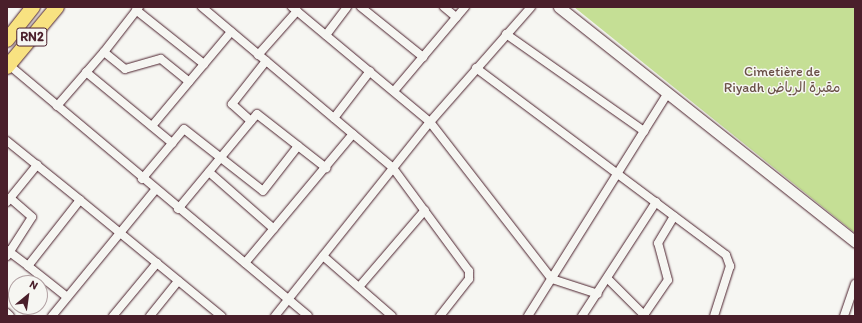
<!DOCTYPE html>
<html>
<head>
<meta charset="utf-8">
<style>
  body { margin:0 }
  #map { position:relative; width:862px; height:323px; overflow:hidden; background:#f6f6f2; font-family:Itim,"Playpen Sans Arabic",sans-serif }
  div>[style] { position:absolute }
  .green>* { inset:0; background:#c5df95 }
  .roads { filter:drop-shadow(0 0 1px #4a1f2b) drop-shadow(0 0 1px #4a1f2b) }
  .street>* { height:8px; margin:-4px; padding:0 4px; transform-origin:4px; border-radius:4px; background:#f6f6f2 }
  .secondary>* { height:11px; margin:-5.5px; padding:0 5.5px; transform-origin:5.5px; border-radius:5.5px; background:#f6f6f2 }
  .highway>* { height:14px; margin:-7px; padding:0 7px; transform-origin:7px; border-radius:7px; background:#f8e281 }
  span { translate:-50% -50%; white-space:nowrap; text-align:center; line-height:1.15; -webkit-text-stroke:3px #f6f6f2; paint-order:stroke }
  .shield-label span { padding:1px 3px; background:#f6f6f2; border:1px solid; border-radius:3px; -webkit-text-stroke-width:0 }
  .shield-label { font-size:13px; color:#4a1f2b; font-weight:700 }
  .park-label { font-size:14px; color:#694f46 }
  .frame { position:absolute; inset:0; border:8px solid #4a1f2b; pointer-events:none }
  .north { position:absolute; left:8px; top:275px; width:40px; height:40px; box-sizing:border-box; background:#f6f6f2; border:1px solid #b1a0a2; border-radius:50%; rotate:29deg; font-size:11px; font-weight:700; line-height:16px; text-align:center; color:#4a1f2b }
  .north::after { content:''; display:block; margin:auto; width:14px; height:18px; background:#4a1f2b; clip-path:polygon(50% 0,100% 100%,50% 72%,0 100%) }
</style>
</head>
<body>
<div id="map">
  <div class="green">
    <i style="clip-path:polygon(574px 7px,855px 7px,855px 233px)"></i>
  </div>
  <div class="roads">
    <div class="street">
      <i style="left:202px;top:7px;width:250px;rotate:40.1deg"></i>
      <i style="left:393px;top:168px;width:128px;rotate:53.6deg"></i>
      <i style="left:469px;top:271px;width:8px;rotate:90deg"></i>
      <i style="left:469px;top:279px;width:47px;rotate:128.1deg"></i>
      <i style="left:292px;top:7px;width:180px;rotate:39.8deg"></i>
      <i style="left:430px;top:122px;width:199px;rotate:52.2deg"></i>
      <i style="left:552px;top:279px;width:48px;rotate:18.1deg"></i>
      <i style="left:361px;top:7px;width:80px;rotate:38.9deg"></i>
      <i style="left:444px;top:7px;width:16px;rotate:40deg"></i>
      <i style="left:136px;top:10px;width:87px;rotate:38.5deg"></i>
      <i style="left:506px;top:34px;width:169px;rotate:35.1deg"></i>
      <i style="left:326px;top:35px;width:35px;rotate:-53deg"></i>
      <i style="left:104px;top:52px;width:57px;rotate:-52.1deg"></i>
      <i style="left:258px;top:55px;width:59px;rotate:-48.4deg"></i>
      <i style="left:266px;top:61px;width:55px;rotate:128.3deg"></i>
      <i style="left:232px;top:104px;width:25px;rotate:42deg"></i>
      <i style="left:251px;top:121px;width:9px;rotate:-49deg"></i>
      <i style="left:257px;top:114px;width:88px;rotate:38deg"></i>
      <i style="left:9px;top:65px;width:390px;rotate:40deg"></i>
      <i style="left:476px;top:68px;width:312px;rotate:36.8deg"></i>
      <i style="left:726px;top:255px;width:12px;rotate:70deg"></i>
      <i style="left:730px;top:266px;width:52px;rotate:107.7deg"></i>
      <i style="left:86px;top:72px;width:112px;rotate:39.5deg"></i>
      <i style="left:394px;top:91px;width:110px;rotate:-49.8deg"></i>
      <i style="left:57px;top:106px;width:72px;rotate:-49deg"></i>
      <i style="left:104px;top:52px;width:27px;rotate:39deg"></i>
      <i style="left:125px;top:69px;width:37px;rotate:-16deg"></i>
      <i style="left:161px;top:59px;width:36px;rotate:39deg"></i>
      <i style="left:334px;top:118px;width:59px;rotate:-52.5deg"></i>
      <i style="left:152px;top:126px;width:123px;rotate:-50deg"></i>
      <i style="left:7px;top:141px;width:94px;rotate:38.9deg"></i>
      <i style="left:209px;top:172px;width:86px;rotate:41.2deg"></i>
      <i style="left:142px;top:179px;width:65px;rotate:-50deg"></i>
      <i style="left:184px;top:129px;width:100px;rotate:38.1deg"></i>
      <i style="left:263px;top:191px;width:57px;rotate:-52.1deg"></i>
      <i style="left:7px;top:202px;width:48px;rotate:-51deg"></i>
      <i style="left:178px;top:209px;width:114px;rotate:-50.3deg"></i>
      <i style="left:7px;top:250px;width:26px;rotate:37deg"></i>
      <i style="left:7px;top:256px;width:46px;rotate:-57.3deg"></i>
      <i style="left:32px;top:217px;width:29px;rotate:-139deg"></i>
      <i style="left:323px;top:256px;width:91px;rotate:41deg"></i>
      <i style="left:245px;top:263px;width:168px;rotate:-50.1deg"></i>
      <i style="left:608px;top:279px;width:52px;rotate:45deg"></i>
      <i style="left:359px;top:287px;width:101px;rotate:-49.4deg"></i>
      <i style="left:67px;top:297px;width:50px;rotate:-141.5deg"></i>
      <i style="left:28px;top:266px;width:84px;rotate:-51.8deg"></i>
      <i style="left:80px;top:200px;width:183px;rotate:39.4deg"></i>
      <i style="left:7px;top:313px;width:4px;rotate:45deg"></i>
      <i style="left:644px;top:315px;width:42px;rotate:-55.6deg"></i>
      <i style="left:668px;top:280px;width:38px;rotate:-105deg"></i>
      <i style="left:658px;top:243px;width:31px;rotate:-59deg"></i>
      <i style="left:52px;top:316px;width:163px;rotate:-50.7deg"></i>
      <i style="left:113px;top:316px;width:69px;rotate:-50.3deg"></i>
      <i style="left:150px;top:316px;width:45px;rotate:-51.3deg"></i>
      <i style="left:275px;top:316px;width:248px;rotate:-51.4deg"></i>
      <i style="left:430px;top:122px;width:153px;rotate:-48.7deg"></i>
      <i style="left:528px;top:316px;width:263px;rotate:-57.9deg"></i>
      <i style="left:582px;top:316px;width:136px;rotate:-57deg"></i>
      <i style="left:844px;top:316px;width:34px;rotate:-71deg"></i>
    </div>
    <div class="secondary">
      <i style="left:559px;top:7px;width:378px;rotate:38.4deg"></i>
    </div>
    <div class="highway">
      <i style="left:7px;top:40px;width:42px;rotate:-51.8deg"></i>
      <i style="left:7px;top:67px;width:78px;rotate:-50.2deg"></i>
    </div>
  </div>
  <div class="shield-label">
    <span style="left:32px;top:37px">RN2</span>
  </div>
  <div class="park-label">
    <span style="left:782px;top:80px">Cimetière de<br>Riyadh مقبرة الرياض</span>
  </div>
  <div class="frame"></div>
  <div class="north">N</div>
</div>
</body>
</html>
